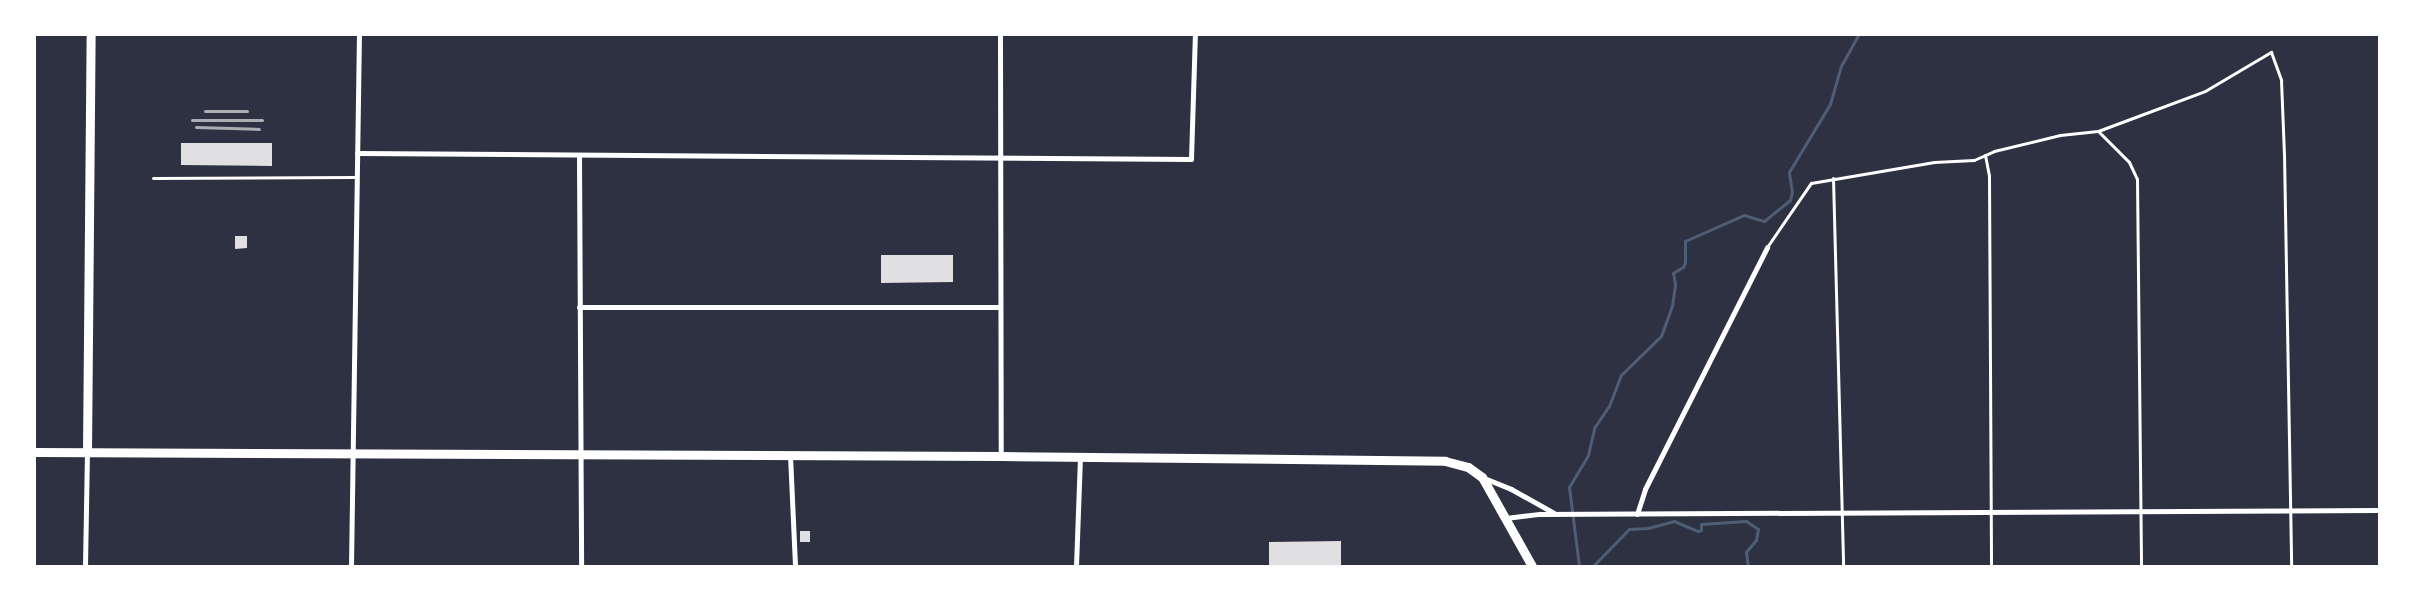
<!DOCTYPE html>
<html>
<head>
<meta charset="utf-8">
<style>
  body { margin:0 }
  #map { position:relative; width:2414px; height:601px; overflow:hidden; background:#2d3142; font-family:"Roboto Condensed",sans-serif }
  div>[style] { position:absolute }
  .stream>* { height:3px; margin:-1.5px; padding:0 1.5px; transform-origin:1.5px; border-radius:1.5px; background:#4f5d75 }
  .building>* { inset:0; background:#e0e0e3 }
  .service>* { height:3px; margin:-1.5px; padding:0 1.5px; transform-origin:1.5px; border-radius:1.5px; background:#fff }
  .minor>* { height:5px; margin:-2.5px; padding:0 2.5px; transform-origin:2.5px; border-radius:2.5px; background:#fff }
  .secondary>* { height:9px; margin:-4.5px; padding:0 4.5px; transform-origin:4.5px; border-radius:4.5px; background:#fff }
  .rail>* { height:3px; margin:-1.5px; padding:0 1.5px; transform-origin:1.5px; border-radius:1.5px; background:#abadb3 }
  span { translate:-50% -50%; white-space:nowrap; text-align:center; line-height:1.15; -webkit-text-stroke:5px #fff; paint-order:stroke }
  .frame { position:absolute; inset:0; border:36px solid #fff; pointer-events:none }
</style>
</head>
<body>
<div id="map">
  <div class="stream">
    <i style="left:1579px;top:566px;width:80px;rotate:-97.2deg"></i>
    <i style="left:1569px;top:487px;width:37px;rotate:-59deg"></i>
    <i style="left:1588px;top:455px;width:28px;rotate:-77deg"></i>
    <i style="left:1594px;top:428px;width:27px;rotate:-56deg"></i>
    <i style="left:1609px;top:406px;width:33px;rotate:-69deg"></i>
    <i style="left:1621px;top:375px;width:56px;rotate:-44.3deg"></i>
    <i style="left:1661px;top:336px;width:32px;rotate:-70deg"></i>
    <i style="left:1672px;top:306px;width:22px;rotate:-82deg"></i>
    <i style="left:1675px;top:284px;width:11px;rotate:-100deg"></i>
    <i style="left:1673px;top:273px;width:12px;rotate:-31deg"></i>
    <i style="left:1683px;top:267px;width:5px;rotate:-68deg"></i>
    <i style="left:1685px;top:262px;width:21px;rotate:-90deg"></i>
    <i style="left:1685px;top:241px;width:64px;rotate:-23.8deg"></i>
    <i style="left:1744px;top:215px;width:21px;rotate:17deg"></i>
    <i style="left:1764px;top:221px;width:33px;rotate:-39deg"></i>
    <i style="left:1790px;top:200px;width:8px;rotate:-76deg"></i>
    <i style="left:1792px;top:192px;width:20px;rotate:-99deg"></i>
    <i style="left:1789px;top:172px;width:79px;rotate:-58.9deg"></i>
    <i style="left:1830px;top:104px;width:40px;rotate:-74deg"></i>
    <i style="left:1841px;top:66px;width:35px;rotate:-61deg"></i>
    <i style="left:1593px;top:566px;width:52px;rotate:-45.8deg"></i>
    <i style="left:1629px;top:529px;width:19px;rotate:-3deg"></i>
    <i style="left:1648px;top:528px;width:27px;rotate:-15deg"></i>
    <i style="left:1674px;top:521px;width:26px;rotate:23deg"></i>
    <i style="left:1698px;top:531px;width:3px;rotate:-18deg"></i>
    <i style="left:1701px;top:530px;width:6px;rotate:-90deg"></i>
    <i style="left:1701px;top:524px;width:45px;rotate:-3.8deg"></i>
    <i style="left:1746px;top:521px;width:14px;rotate:34deg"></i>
    <i style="left:1758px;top:529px;width:11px;rotate:100deg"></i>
    <i style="left:1756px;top:540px;width:16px;rotate:130deg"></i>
    <i style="left:1746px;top:552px;width:14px;rotate:82deg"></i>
    <i style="left:1757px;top:566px;width:8px"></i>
  </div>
  <div class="building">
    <i style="clip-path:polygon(181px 143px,272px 143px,272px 166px,181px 165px)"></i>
    <i style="clip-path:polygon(235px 236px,247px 236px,247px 248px,235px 249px)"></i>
    <i style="clip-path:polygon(881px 255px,953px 255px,953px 282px,881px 283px)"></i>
    <i style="clip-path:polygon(800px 531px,810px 531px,810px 542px,800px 542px)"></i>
    <i style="clip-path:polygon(1341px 541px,1341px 566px,1269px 566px,1269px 542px)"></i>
  </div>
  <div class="service">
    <i style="left:2098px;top:131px;width:44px;rotate:45deg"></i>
    <i style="left:2129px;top:162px;width:19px;rotate:65deg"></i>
    <i style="left:2137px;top:179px;width:387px;rotate:89.4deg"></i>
    <i style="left:1985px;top:155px;width:21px;rotate:79deg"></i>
    <i style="left:1989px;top:176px;width:390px;rotate:89.7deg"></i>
    <i style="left:153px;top:178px;width:203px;rotate:-0.3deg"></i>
    <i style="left:1833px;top:178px;width:388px;rotate:88.5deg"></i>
    <i style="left:1767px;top:247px;width:78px;rotate:-55.5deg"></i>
    <i style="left:1811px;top:183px;width:125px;rotate:-9.7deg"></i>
    <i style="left:1934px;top:162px;width:40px;rotate:-2.9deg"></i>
    <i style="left:1974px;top:160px;width:22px;rotate:-24deg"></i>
    <i style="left:1994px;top:151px;width:68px;rotate:-13.6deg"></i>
    <i style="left:2060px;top:135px;width:38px;rotate:-6deg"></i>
    <i style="left:2098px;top:131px;width:114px;rotate:-20.5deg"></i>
    <i style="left:2205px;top:91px;width:77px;rotate:-30.6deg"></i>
    <i style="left:2271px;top:52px;width:30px;rotate:70deg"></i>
    <i style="left:2281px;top:80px;width:74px;rotate:87.7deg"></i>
    <i style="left:2284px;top:154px;width:412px;rotate:89deg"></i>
  </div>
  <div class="minor">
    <i style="left:1000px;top:35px;width:421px;rotate:89.9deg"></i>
    <i style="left:357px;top:153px;width:834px;rotate:0.41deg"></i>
    <i style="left:1191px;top:159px;width:124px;rotate:-88.2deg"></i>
    <i style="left:579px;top:157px;width:409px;rotate:89.7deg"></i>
    <i style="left:579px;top:307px;width:421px"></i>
    <i style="left:790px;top:455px;width:111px;rotate:87.4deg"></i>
    <i style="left:1484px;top:478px;width:29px;rotate:22deg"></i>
    <i style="left:1511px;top:489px;width:49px;rotate:29.2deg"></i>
    <i style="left:1637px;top:514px;width:26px;rotate:-72deg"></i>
    <i style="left:1645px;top:489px;width:271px;rotate:-63.2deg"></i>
    <i style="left:1506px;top:518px;width:34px;rotate:-7deg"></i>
    <i style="left:1540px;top:514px;width:839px;rotate:-0.27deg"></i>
    <i style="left:85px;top:566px;width:113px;rotate:-89deg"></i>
    <i style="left:351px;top:566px;width:531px;rotate:-89.14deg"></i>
    <i style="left:1076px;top:566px;width:108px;rotate:-87.9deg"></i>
  </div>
  <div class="secondary">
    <i style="left:35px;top:452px;width:966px;rotate:0.24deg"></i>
    <i style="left:1001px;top:456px;width:444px;rotate:0.6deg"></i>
    <i style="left:1445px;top:461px;width:24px;rotate:15deg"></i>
    <i style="left:1468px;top:467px;width:17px;rotate:36deg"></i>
    <i style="left:1482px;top:477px;width:102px;rotate:60.7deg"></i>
    <i style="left:87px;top:453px;width:418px;rotate:-89.5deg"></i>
  </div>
  <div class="rail">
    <i style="left:205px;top:111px;width:42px"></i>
    <i style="left:192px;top:120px;width:70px"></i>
    <i style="left:196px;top:127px;width:63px;rotate:1.8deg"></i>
  </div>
  <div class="frame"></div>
</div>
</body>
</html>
